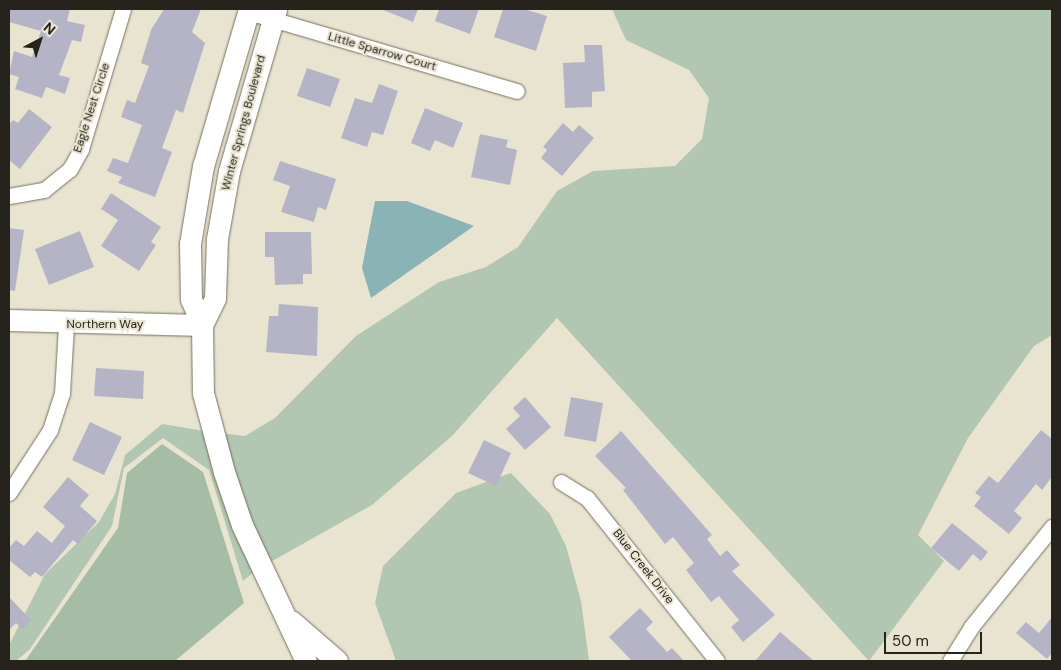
<!DOCTYPE html>
<html>
<head>
<meta charset="utf-8">
<style>
  body { margin:0 }
  #map { position:relative; width:1061px; height:670px; overflow:hidden; background:#e9e4d0; font-family:"DM Sans",sans-serif }
  div>[style] { position:absolute }
  .green>* { inset:0; background:#b1c7b1 }
  .forest>* { inset:0; background:#a5bda4 }
  .water>* { inset:0; background:#8ab3b5 }
  .building>* { inset:0; background:#b5b4c7 }
  .roads { filter:drop-shadow(0 0 1px #75705e) drop-shadow(0 0 1px #75705e) }
  .street>* { height:15px; margin:-7.5px; padding:0 7.5px; transform-origin:7.5px; border-radius:7.5px; background:#fff }
  .secondary>* { height:21px; margin:-10.5px; padding:0 10.5px; transform-origin:10.5px; border-radius:10.5px; background:#fff }
  span { translate:-50% -50%; white-space:nowrap; text-align:center; line-height:1.15; -webkit-text-stroke:4px #e9e4d0; paint-order:stroke }
  .street-label { font-size:12px; color:#25231c }
  .frame { position:absolute; inset:0; border:10px solid #25231c; pointer-events:none }
  .north { position:absolute; left:15px; top:15px; width:50px; height:50px; -webkit-text-stroke:4px #e9e4d0; paint-order:stroke; rotate:40deg; font-size:14px; font-weight:700; line-height:20px; text-align:center; color:#25231c }
  .north::after { content:''; display:block; margin:auto; width:18px; height:22px; background:#25231c; clip-path:polygon(50% 0,100% 100%,50% 72%,0 100%) }
  .scale { position:absolute; left:884px; top:632px; width:98px; height:22px; box-sizing:border-box; border:2px solid #25231c; border-top:0; padding-left:6px; font-size:15px; line-height:18px; white-space:nowrap; color:#25231c; -webkit-text-stroke:4px #e9e4d0; paint-order:stroke }
</style>
</head>
<body>
<div id="map">
  <div class="green">
    <i style="clip-path:polygon(612px 9px,1052px 9px,1052px 335px,1034px 346px,968px 438px,918px 535px,944px 561px,869px 661px,557px 318px,452px 436px,372px 505px,267px 564px,220px 433px,245px 436px,275px 418px,356px 336px,439px 282px,486px 267px,518px 247px,557px 191px,593px 171px,675px 166px,702px 139px,709px 98px,689px 70px,626px 40px)"></i>
    <i style="clip-path:polygon(162px 424px,204px 431px,254px 572px,243px 581px,209px 470px,163px 438px,124px 468px,112px 526px,30px 649px,16px 661px,9px 661px,9px 645px,45px 574px,99px 522px,115px 494px,125px 455px)"></i>
    <i style="clip-path:polygon(511px 473px,550px 514px,566px 546px,581px 601px,589px 661px,396px 661px,375px 603px,383px 566px,456px 493px)"></i>
  </div>
  <div class="forest">
    <i style="clip-path:polygon(162px 444px,203px 472px,244px 603px,175px 661px,25px 661px,118px 528px,127px 473px)"></i>
  </div>
  <div class="water">
    <i style="clip-path:polygon(375px 201px,407px 201px,474px 226px,371px 298px,362px 268px)"></i>
  </div>
  <div class="building">
    <i style="clip-path:polygon(9px 9px,70px 9px,67px 21px,85px 25px,81px 42px,72px 40px,59px 75px,70px 78px,65px 94px,46px 87px,42px 98px,15px 89px,19px 77px,9px 74px,14px 51px,32px 57px,41px 31px,9px 22px)"></i>
    <i style="clip-path:polygon(164px 9px,201px 9px,192px 32px,205px 43px,183px 113px,176px 110px,162px 148px,172px 152px,155px 197px,118px 183px,122px 177px,107px 171px,113px 158px,128px 163px,142px 125px,121px 117px,127px 100px,135px 103px,149px 66px,141px 63px,151px 30px)"></i>
    <i style="clip-path:polygon(381px 9px,418px 9px,413px 22px)"></i>
    <i style="clip-path:polygon(439px 9px,479px 9px,470px 34px,435px 21px)"></i>
    <i style="clip-path:polygon(503px 9px,524px 9px,547px 16px,536px 51px,494px 37px)"></i>
    <i style="clip-path:polygon(584px 45px,602px 45px,605px 91px,592px 92px,592px 107px,565px 108px,563px 63px,585px 62px)"></i>
    <i style="clip-path:polygon(307px 68px,340px 79px,330px 107px,297px 96px)"></i>
    <i style="clip-path:polygon(379px 84px,398px 91px,383px 135px,372px 132px,367px 147px,341px 138px,355px 98px,372px 103px)"></i>
    <i style="clip-path:polygon(425px 108px,463px 123px,453px 148px,435px 140px,430px 151px,411px 143px)"></i>
    <i style="clip-path:polygon(29px 109px,52px 127px,20px 169px,9px 160px,9px 125px,13px 120px,18px 123px)"></i>
    <i style="clip-path:polygon(563px 123px,573px 132px,579px 125px,594px 138px,562px 176px,541px 158px,547px 150px,543px 147px)"></i>
    <i style="clip-path:polygon(480px 134px,508px 140px,506px 147px,517px 150px,510px 185px,471px 177px)"></i>
    <i style="clip-path:polygon(280px 161px,336px 179px,326px 210px,318px 207px,314px 222px,281px 212px,290px 186px,273px 180px)"></i>
    <i style="clip-path:polygon(111px 193px,161px 227px,151px 242px,156px 245px,139px 271px,101px 246px,118px 220px,101px 209px)"></i>
    <i style="clip-path:polygon(9px 228px,24px 230px,15px 291px,9px 290px)"></i>
    <i style="clip-path:polygon(80px 231px,94px 267px,49px 285px,35px 249px)"></i>
    <i style="clip-path:polygon(265px 232px,311px 232px,312px 274px,303px 274px,303px 284px,275px 285px,274px 257px,265px 257px)"></i>
    <i style="clip-path:polygon(279px 304px,318px 307px,317px 356px,266px 352px,269px 316px,278px 316px)"></i>
    <i style="clip-path:polygon(96px 368px,144px 371px,143px 399px,94px 396px)"></i>
    <i style="clip-path:polygon(525px 397px,551px 427px,525px 450px,506px 429px,520px 416px,513px 408px)"></i>
    <i style="clip-path:polygon(571px 397px,603px 403px,596px 442px,564px 436px)"></i>
    <i style="clip-path:polygon(90px 422px,122px 437px,104px 475px,72px 460px)"></i>
    <i style="clip-path:polygon(1041px 430px,1052px 439px,1052px 477px,1042px 490px,1036px 484px,1014px 511px,1022px 518px,1009px 534px,974px 506px,981px 497px,975px 493px,989px 476px,998px 483px)"></i>
    <i style="clip-path:polygon(621px 431px,712px 535px,707px 539px,720px 556px,727px 550px,740px 565px,732px 571px,775px 615px,743px 642px,731px 627px,739px 620px,719px 596px,711px 602px,686px 570px,694px 563px,673px 537px,665px 544px,623px 490px,626px 488px,595px 456px)"></i>
    <i style="clip-path:polygon(484px 440px,511px 453px,496px 486px,468px 473px)"></i>
    <i style="clip-path:polygon(68px 477px,89px 495px,80px 506px,97px 521px,78px 544px,73px 540px,42px 577px,35px 572px,30px 577px,9px 560px,9px 548px,16px 540px,24px 546px,37px 531px,52px 543px,65px 526px,43px 507px)"></i>
    <i style="clip-path:polygon(952px 523px,988px 552px,981px 561px,973px 554px,959px 571px,931px 548px)"></i>
    <i style="clip-path:polygon(9px 597px,31px 620px,22px 629px,16px 623px,9px 630px)"></i>
    <i style="clip-path:polygon(640px 608px,653px 622px,646px 629px,667px 652px,672px 648px,684px 661px,632px 661px,609px 637px)"></i>
    <i style="clip-path:polygon(1052px 617px,1052px 653px,1047px 659px,1016px 633px,1026px 622px,1039px 633px)"></i>
    <i style="clip-path:polygon(780px 632px,814px 661px,755px 661px)"></i>
  </div>
  <div class="roads">
    <div class="street">
      <i style="left:248px;top:12px;width:280px;rotate:16.4deg"></i>
      <i style="left:9px;top:196px;width:36px;rotate:-10deg"></i>
      <i style="left:44px;top:190px;width:33px;rotate:-39deg"></i>
      <i style="left:70px;top:169px;width:23px;rotate:-61deg"></i>
      <i style="left:81px;top:149px;width:146px;rotate:-73.3deg"></i>
      <i style="left:561px;top:482px;width:31px;rotate:32deg"></i>
      <i style="left:587px;top:498px;width:208px;rotate:51.4deg"></i>
      <i style="left:9px;top:493px;width:75px;rotate:-56.9deg"></i>
      <i style="left:50px;top:430px;width:39px;rotate:-72deg"></i>
      <i style="left:62px;top:393px;width:68px;rotate:-86.6deg"></i>
      <i style="left:950px;top:661px;width:40px;rotate:-58deg"></i>
      <i style="left:971px;top:627px;width:129px;rotate:-51deg"></i>
    </div>
    <div class="secondary">
      <i style="left:249px;top:9px;width:164px;rotate:106.3deg"></i>
      <i style="left:203px;top:166px;width:79px;rotate:99.5deg"></i>
      <i style="left:190px;top:244px;width:55px;rotate:89deg"></i>
      <i style="left:191px;top:299px;width:28px;rotate:67deg"></i>
      <i style="left:202px;top:325px;width:68px;rotate:89.2deg"></i>
      <i style="left:203px;top:393px;width:82px;rotate:75.1deg"></i>
      <i style="left:224px;top:472px;width:56px;rotate:71.2deg"></i>
      <i style="left:242px;top:525px;width:150px;rotate:64.8deg"></i>
      <i style="left:9px;top:320px;width:193px;rotate:1.5deg"></i>
      <i style="left:202px;top:325px;width:30px;rotate:-64deg"></i>
      <i style="left:215px;top:298px;width:59px;rotate:-88.1deg"></i>
      <i style="left:217px;top:239px;width:69px;rotate:-80deg"></i>
      <i style="left:229px;top:171px;width:169px;rotate:-73.8deg"></i>
      <i style="left:291px;top:621px;width:61px;rotate:41deg"></i>
    </div>
  </div>
  <div class="street-label">
    <span style="left:382px;top:52px;rotate:16deg">Little Sparrow Court</span>
    <span style="left:92px;top:108px;rotate:-72deg">Eagle Nest Circle</span>
    <span style="left:244px;top:123px;rotate:-75deg">Winter Springs Boulevard</span>
    <span style="left:105px;top:325px">Northern Way</span>
    <span style="left:643px;top:567px;rotate:52deg">Blue Creek Drive</span>
  </div>
  <div class="frame"></div>
  <div class="north">N</div>
  <div class="scale">50 m</div>
</div>
</body>
</html>
